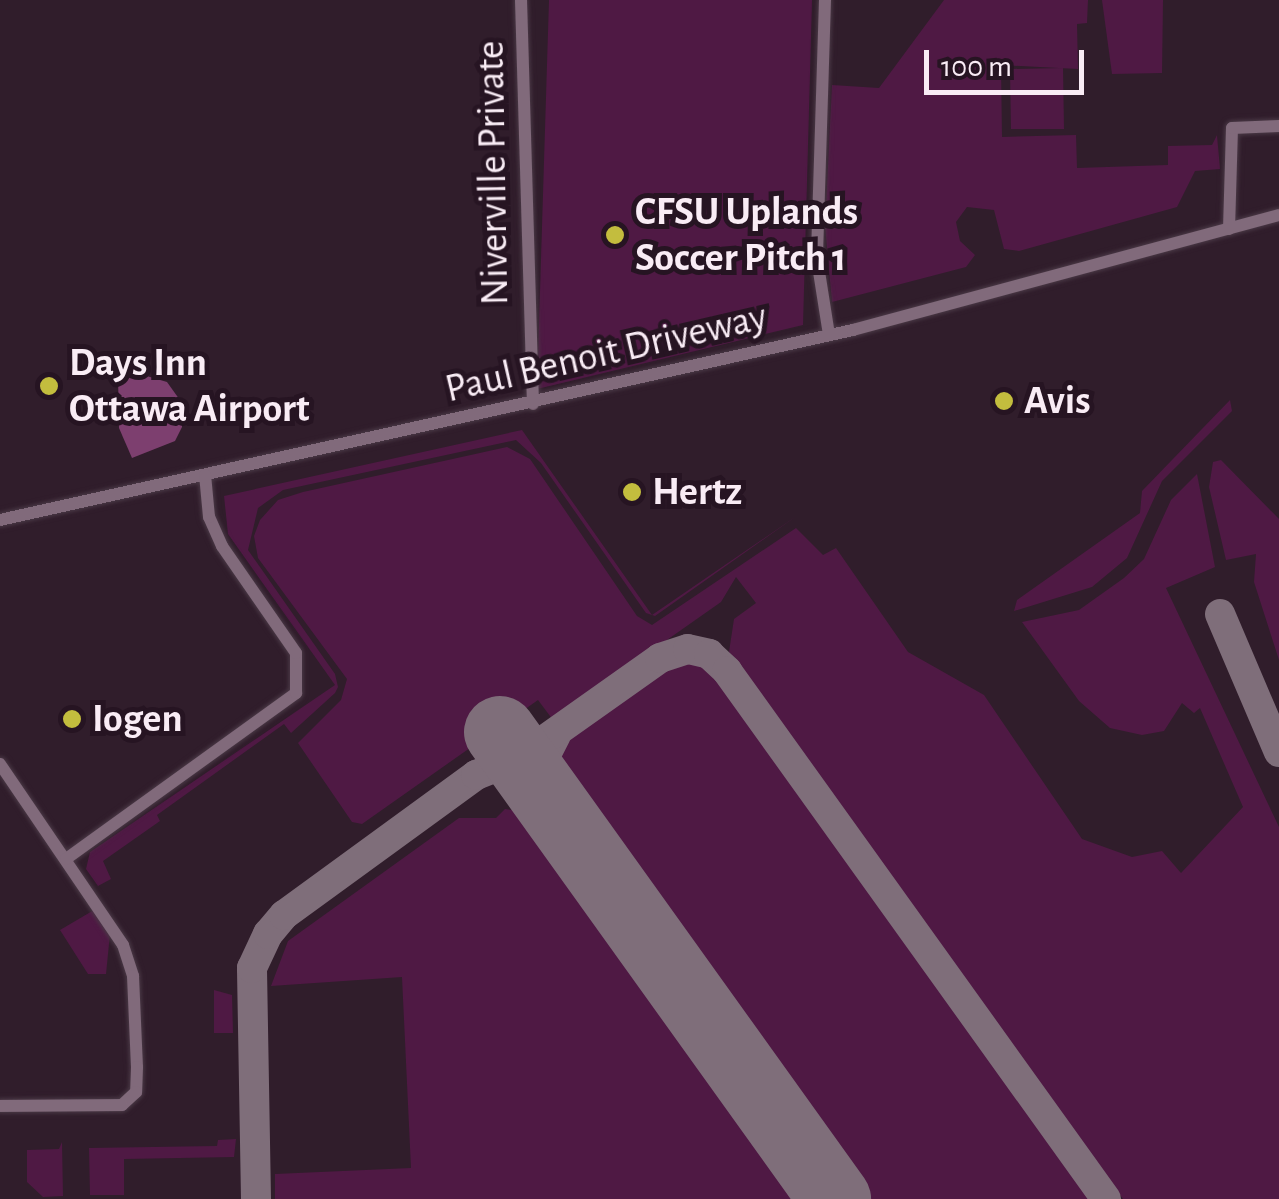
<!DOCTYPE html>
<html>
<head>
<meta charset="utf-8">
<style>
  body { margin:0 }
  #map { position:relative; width:1279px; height:1199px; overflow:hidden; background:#301d2b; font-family:"Alegreya Sans",sans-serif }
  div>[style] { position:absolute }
  .green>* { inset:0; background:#4f1944 }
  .forest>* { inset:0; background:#7d3f6f }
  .taxiway>* { height:30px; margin:-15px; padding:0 15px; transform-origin:15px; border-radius:15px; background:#7f6e7a }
  .runway>* { height:72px; margin:-36px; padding:0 36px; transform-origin:36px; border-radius:36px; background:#7f6e7a }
  .roads { filter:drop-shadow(0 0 2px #4a3946) drop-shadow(0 0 2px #4a3946) }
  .minor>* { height:12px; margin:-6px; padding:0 6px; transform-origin:6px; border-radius:6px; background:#816a7b }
  .dots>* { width:28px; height:28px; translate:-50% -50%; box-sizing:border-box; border:5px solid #261422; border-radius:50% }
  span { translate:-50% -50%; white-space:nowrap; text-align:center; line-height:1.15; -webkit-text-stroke:10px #261422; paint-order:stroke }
  .street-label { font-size:40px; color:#f9ecf5 }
  .poi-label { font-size:40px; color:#f9ecf5; font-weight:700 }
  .left { translate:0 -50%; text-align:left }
  .scale { position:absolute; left:924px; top:50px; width:160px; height:45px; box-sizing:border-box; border:5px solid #f9ecf5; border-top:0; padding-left:12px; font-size:30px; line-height:35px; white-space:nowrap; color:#f9ecf5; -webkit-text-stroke:8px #261422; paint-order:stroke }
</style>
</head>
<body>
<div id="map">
  <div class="green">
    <i style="clip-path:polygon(549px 0,812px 0,803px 325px,537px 389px)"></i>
    <i style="clip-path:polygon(944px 0,1088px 0,1087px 23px,1077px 24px,1078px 69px,1001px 65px,1002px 137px,1076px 135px,1077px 168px,1168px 165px,1168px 146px,1212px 145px,1217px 135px,1220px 169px,1195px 171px,1177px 207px,1019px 251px,1004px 249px,994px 210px,967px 207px,956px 222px,960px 241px,975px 255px,966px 267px,832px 302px,825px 226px,832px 85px,879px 88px)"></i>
    <i style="clip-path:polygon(1102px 0,1163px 0,1162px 73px,1112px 74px)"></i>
    <i style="clip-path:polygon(1063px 68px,1064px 129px,1011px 129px,1010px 69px)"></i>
    <i style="clip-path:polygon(1230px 400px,1232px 411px,1162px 481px,1127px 558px,1092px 587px,1014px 611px,1017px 600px,1140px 513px,1142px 491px)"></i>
    <i style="clip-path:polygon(522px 430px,652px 615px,798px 515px,655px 616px,646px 613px,541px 463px,516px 440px,283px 490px,258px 508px,248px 550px,335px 674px,338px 687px,335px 693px,291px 733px,284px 724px,157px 815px,160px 821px,103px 861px,111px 879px,98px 886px,86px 869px,90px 852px,335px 685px,228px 534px,224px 496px)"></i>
    <i style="clip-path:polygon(507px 447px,530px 459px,637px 616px,652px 625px,796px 528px,823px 555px,836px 548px,908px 652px,984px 695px,1082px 839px,1132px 857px,1162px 851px,1181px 873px,1243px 807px,1200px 708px,1194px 713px,1182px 703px,1164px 731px,1142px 735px,1110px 728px,1079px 701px,1022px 622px,1079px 610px,1124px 578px,1144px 559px,1171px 500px,1197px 474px,1215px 567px,1166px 588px,1279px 827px,1279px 1199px,1123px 1199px,729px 652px,734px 619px,756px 603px,736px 577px,721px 602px,553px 720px,538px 700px,362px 824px,352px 822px,298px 743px,341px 700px,347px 679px,258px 558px,254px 536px,260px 520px,278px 500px,303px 492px)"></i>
    <i style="clip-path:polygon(1221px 460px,1279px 519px,1279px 660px,1254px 582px,1256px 554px,1226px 560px,1209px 487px,1213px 462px)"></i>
    <i style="clip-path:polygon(677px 660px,712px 667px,1091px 1199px,860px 1199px,557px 779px,563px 744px)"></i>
    <i style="clip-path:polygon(505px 809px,536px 813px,810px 1199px,275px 1199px,275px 1174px,411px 1168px,402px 977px,271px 986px,288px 941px,459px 818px,496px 818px)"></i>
    <i style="clip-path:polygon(94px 910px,110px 934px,106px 974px,88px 974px,60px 930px)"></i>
    <i style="clip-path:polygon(214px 990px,232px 995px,233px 1033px,214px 1033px)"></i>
    <i style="clip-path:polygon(236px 1139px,234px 1157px,124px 1159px,124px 1195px,90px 1195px,89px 1148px,217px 1146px,218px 1140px)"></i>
    <i style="clip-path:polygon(62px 1142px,63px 1196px,43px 1197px,27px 1182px,27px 1150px,59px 1149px)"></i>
  </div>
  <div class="forest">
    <i style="clip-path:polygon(133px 372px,167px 382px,182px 403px,182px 427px,175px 441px,132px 458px,119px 428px,118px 375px)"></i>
  </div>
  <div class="taxiway">
    <i style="left:1220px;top:614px;width:150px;rotate:66.9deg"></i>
    <i style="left:556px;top:735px;width:31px;rotate:117deg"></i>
    <i style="left:542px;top:763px;width:27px;rotate:82deg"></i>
    <i style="left:546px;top:790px;width:112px;rotate:54.5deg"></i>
    <i style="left:256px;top:1199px;width:231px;rotate:-91deg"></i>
    <i style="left:252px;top:968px;width:38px;rotate:-65deg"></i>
    <i style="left:268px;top:934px;width:25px;rotate:-50deg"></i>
    <i style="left:284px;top:915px;width:238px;rotate:-36.1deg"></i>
    <i style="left:476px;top:775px;width:46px;rotate:-21.6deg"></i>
    <i style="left:519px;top:758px;width:173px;rotate:-35.3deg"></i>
    <i style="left:660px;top:658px;width:29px;rotate:-18deg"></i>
    <i style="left:688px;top:649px;width:22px;rotate:13deg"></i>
    <i style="left:709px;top:654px;width:25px;rotate:43deg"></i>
    <i style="left:727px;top:671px;width:650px;rotate:54.33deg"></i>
  </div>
  <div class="runway">
    <i style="left:500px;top:732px;width:575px;rotate:54.35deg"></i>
  </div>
  <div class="roads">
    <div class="minor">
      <i style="left:521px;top:0;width:404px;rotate:88.3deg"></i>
      <i style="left:825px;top:0;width:259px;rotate:91.8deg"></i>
      <i style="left:817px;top:259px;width:77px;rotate:81deg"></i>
      <i style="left:1229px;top:229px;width:101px;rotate:-88.3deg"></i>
      <i style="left:1232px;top:128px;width:47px;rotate:-2.4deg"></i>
      <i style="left:0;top:520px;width:874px;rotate:-12.56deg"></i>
      <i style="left:853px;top:330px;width:441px;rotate:-15.1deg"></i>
      <i style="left:0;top:764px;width:219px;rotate:55.8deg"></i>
      <i style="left:123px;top:945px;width:33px;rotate:72deg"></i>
      <i style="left:133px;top:976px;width:91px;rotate:87.5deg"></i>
      <i style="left:137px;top:1067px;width:25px;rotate:92deg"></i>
      <i style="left:136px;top:1092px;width:19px;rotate:137deg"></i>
      <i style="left:122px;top:1105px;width:122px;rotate:179.5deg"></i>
      <i style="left:66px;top:859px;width:284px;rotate:-35.8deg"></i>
      <i style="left:296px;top:693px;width:40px;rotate:-90deg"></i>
      <i style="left:296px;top:653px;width:130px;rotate:-124.7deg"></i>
      <i style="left:222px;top:546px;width:32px;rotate:-114deg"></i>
      <i style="left:209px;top:517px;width:42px;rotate:-95.4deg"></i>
    </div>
  </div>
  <div class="dots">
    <i style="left:615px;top:235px;background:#c3bd3e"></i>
    <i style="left:49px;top:386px;background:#c3bd3e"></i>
    <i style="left:1004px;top:401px;background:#c3bd3e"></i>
    <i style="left:632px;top:492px;background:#c3bd3e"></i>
    <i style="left:72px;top:719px;background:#c3bd3e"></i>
  </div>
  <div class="street-label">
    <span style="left:493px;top:173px;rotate:-91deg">Niverville Private</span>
    <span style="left:606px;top:353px;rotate:-13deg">Paul Benoit Driveway</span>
  </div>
  <div class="poi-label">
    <span class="left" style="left:635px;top:235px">CFSU Uplands<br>Soccer Pitch 1</span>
    <span class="left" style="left:69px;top:386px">Days Inn<br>Ottawa Airport</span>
    <span class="left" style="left:1024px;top:401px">Avis</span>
    <span class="left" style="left:652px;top:492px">Hertz</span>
    <span class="left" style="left:92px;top:719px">Iogen</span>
  </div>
  <div class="scale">100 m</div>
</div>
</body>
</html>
